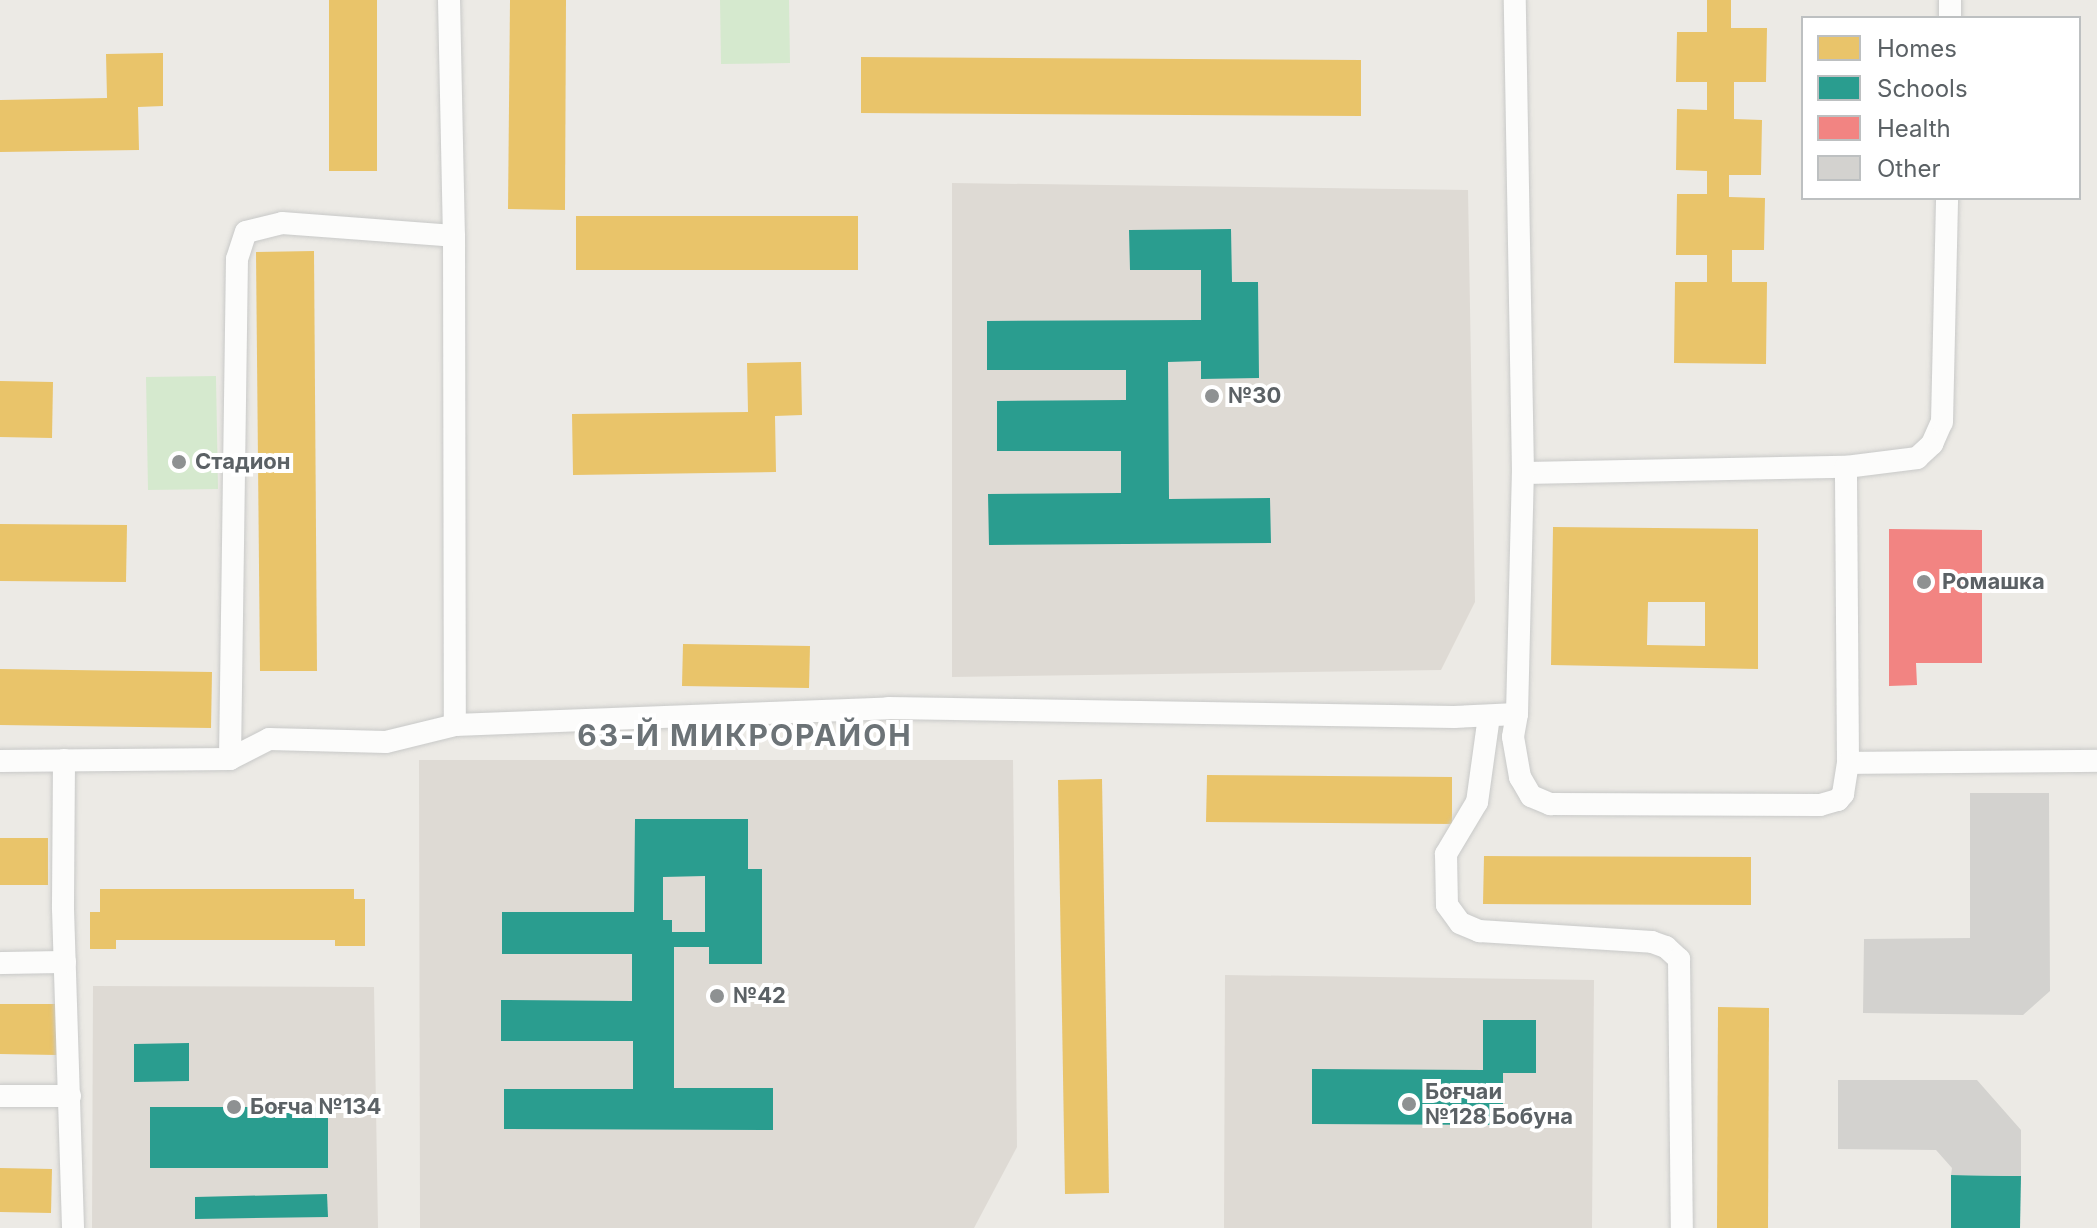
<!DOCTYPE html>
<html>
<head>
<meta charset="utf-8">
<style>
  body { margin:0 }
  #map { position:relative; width:2097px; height:1228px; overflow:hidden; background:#eceae5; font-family:Inter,sans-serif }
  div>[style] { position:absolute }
  .education>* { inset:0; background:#dedad4 }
  .green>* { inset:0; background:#d5e9ce }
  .homes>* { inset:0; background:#e9c46a }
  .schools>* { inset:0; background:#2a9d8f }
  .health>* { inset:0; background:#f28482 }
  .building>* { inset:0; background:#d3d2cf }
  .roads { filter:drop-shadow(0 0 2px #c8c9c8) drop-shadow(0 0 2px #c8c9c8) }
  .minor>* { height:22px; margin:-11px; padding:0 11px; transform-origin:11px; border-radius:11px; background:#fcfcfb }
  .dots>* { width:22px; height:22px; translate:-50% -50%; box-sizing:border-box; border:4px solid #fff; border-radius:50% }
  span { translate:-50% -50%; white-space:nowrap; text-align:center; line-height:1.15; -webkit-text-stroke:8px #fff; paint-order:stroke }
  .poi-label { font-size:22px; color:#5b6165; font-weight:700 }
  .left { translate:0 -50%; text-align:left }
  .district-label { font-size:30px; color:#6c7377; font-weight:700; letter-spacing:2px }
  .legend { position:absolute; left:1801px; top:16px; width:280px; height:184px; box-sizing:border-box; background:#fff; border:2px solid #bdc0c1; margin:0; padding:10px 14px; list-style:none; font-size:24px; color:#5b6165 }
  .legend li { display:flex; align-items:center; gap:16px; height:40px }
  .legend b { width:40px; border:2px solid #bdc0c1 }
</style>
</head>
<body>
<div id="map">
  <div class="education">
    <i style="clip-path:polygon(952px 183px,1468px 190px,1475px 602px,1441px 670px,952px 677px)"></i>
    <i style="clip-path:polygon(419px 760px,1013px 760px,1017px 1147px,974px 1228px,420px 1228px)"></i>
    <i style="clip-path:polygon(1225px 975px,1594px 980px,1592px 1228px,1224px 1228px)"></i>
    <i style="clip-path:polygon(93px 986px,374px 987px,378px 1228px,92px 1228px)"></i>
  </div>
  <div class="green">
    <i style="clip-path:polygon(720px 0,789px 0,790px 63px,721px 64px)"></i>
    <i style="clip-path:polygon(216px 376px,218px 489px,148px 490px,146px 377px)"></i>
  </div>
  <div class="homes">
    <i style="clip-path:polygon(329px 0,377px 0,377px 171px,329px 171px)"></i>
    <i style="clip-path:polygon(510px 0,566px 0,565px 210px,508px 209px)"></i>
    <i style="clip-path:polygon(1707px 0,1731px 0,1731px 28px,1767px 28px,1766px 82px,1734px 82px,1734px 119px,1762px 120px,1761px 175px,1729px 175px,1729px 197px,1765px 198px,1764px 250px,1732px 250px,1732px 282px,1767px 282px,1766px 364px,1674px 363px,1675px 282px,1707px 282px,1707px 255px,1676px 255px,1677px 194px,1707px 194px,1707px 171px,1676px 170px,1677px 109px,1707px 110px,1707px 82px,1676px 82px,1677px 32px,1707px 32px)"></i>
    <i style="clip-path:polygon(163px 53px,163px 106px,138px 107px,139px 150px,0 152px,0 100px,107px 98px,106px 54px)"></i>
    <i style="clip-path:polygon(861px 57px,1361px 60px,1361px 116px,861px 113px)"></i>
    <i style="clip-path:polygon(576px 216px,858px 216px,858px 270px,576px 270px)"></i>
    <i style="clip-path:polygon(314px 251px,317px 671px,260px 671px,256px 252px)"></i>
    <i style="clip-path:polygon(801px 362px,802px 415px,775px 416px,776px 472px,573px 475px,572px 414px,748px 412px,747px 363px)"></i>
    <i style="clip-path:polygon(0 381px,53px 382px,52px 438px,0 437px)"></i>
    <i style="clip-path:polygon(0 524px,127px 525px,126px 582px,0 581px)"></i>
    <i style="clip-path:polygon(evenodd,1553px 527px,1758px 529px,1758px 669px,1551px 665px,1553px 527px,1648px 602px,1705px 602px,1705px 646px,1647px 645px,1648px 602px)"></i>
    <i style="clip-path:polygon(683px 644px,810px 646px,809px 688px,682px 686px)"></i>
    <i style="clip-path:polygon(0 669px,212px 672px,211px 728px,0 725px)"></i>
    <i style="clip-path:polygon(1207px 775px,1452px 777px,1452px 824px,1206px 822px)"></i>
    <i style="clip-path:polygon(1102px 779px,1109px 1193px,1065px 1194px,1058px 780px)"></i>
    <i style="clip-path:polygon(0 838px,48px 838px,48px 885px,0 885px)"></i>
    <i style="clip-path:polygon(1484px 856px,1751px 857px,1751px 905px,1483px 904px)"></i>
    <i style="clip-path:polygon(100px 889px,354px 889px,354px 899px,365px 899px,365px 946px,335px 946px,335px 940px,116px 940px,116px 949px,90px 949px,90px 912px,100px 912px)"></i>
    <i style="clip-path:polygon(0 1004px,58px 1004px,57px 1055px,0 1054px)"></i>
    <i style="clip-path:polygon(1718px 1007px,1769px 1008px,1768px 1228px,1717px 1228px)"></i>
    <i style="clip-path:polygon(0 1168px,52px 1169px,51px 1213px,0 1212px)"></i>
  </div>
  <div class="schools">
    <i style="clip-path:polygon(1231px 229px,1232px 282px,1258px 282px,1259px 378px,1201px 379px,1201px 361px,1168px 362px,1169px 499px,1270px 498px,1271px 543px,989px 545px,988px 494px,1121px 493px,1121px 451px,997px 451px,997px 401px,1126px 400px,1126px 370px,987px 370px,987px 321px,1201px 320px,1201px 270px,1130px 270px,1129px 230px)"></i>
    <i style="clip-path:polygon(evenodd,635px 819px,748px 819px,748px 869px,762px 869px,762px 964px,709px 964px,709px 947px,674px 947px,674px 1088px,773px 1088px,773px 1130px,504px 1129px,504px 1089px,633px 1089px,633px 1041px,501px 1041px,501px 1000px,632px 1001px,632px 954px,502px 954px,502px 912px,634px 912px,635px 819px,705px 876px,705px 932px,672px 932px,672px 920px,663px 920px,663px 877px,705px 876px)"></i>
    <i style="clip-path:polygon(1483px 1020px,1536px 1020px,1536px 1073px,1503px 1073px,1503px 1125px,1312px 1124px,1312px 1069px,1483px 1070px)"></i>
    <i style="clip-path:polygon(189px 1043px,189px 1081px,134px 1082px,134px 1044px)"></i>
    <i style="clip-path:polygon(150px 1107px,328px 1107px,328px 1168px,150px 1168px)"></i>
    <i style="clip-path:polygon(1951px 1175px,2021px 1176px,2020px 1228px,1951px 1228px)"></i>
    <i style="clip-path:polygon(327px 1194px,328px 1217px,195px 1219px,195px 1197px)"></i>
  </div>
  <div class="health">
    <i style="clip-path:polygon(1889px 529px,1982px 530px,1982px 663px,1916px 663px,1917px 685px,1889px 686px)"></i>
  </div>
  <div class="building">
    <i style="clip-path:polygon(1970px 793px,2049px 793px,2050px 991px,2023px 1015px,1863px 1013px,1864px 939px,1970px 938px)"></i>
    <i style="clip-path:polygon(1838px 1080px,1977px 1080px,2021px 1130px,2021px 1176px,1951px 1175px,1952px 1168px,1936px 1150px,1838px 1149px)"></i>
  </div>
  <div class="roads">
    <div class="minor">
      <i style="left:449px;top:0;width:236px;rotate:88.8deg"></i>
      <i style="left:454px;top:236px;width:489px;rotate:89.9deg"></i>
      <i style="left:1950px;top:18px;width:18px;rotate:-90deg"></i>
      <i style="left:1523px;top:473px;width:323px;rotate:-1.1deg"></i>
      <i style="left:1517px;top:714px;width:23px;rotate:100deg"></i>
      <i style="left:1513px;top:737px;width:41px;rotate:80.1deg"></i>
      <i style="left:1520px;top:777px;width:22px;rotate:60deg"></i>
      <i style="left:1531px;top:796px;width:21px;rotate:23deg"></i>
      <i style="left:1550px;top:804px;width:270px;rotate:0.2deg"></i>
      <i style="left:1820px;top:805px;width:19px;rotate:-16deg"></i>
      <i style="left:1838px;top:800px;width:8px;rotate:-50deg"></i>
      <i style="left:1843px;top:794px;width:31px;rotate:-81deg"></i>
      <i style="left:1848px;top:763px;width:296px;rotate:-90.4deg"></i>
      <i style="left:1846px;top:467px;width:72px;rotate:-7.2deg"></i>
      <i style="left:1917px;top:458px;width:21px;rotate:-43deg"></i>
      <i style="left:1932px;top:444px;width:24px;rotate:-66deg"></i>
      <i style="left:1942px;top:422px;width:224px;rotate:-88.7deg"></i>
      <i style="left:1489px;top:716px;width:87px;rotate:97.9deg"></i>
      <i style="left:1477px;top:802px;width:61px;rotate:120.8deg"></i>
      <i style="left:1446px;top:854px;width:51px;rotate:88.9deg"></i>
      <i style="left:1447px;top:905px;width:22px;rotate:54deg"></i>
      <i style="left:1460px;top:923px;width:21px;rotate:23deg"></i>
      <i style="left:1479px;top:931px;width:173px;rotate:3.6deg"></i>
      <i style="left:1652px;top:942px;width:15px;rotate:20deg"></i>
      <i style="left:1666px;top:947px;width:18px;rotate:43deg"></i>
      <i style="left:1679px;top:959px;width:269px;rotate:89.4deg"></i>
      <i style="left:230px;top:759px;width:500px;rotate:-89.2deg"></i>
      <i style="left:237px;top:259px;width:28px;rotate:-72deg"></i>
      <i style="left:246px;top:232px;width:37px;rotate:-14deg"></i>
      <i style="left:282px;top:223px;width:172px;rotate:4.3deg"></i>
      <i style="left:64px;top:760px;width:149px;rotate:90.4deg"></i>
      <i style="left:63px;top:909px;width:319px;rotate:88.2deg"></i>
      <i style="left:0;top:761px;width:230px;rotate:-0.5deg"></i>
      <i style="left:230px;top:759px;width:44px;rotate:-27.1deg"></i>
      <i style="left:269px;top:739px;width:117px;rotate:1.5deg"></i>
      <i style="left:386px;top:742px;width:71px;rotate:-13.8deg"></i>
      <i style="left:455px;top:725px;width:433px;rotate:-2.2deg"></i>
      <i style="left:888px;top:708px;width:566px;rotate:0.91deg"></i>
      <i style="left:1454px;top:717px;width:63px;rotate:-2.7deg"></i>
      <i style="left:1517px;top:714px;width:241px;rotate:-88.6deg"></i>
      <i style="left:1523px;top:473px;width:473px;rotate:-91deg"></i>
      <i style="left:1848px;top:763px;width:249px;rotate:-0.5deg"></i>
      <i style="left:0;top:963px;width:65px;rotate:-0.9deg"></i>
      <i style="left:0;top:1096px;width:70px"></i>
    </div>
  </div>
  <div class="dots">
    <i style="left:1212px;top:396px;background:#8e9192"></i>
    <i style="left:179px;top:462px;background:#8e9192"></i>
    <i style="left:1924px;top:582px;background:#8e9192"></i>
    <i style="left:717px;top:996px;background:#8e9192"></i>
    <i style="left:1409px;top:1104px;background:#8e9192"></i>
    <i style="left:234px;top:1107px;background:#8e9192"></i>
  </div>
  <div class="poi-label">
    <span class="left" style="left:1228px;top:396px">№30</span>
    <span class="left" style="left:195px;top:462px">Стадион</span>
    <span class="left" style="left:1942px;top:582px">Ромашка</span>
    <span class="left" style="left:733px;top:996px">№42</span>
    <span class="left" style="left:1425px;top:1104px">Боғчаи<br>№128 Бобуна</span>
    <span class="left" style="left:250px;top:1107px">Боғча №134</span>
  </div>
  <div class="district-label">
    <span style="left:745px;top:735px">63-Й МИКРОРАЙОН</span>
  </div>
  <ul class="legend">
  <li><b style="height:22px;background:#e9c46a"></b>Homes</li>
  <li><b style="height:22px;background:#2a9d8f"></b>Schools</li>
  <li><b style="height:22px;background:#f28482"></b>Health</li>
  <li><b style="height:22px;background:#d3d2cf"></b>Other</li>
  </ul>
</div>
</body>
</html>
